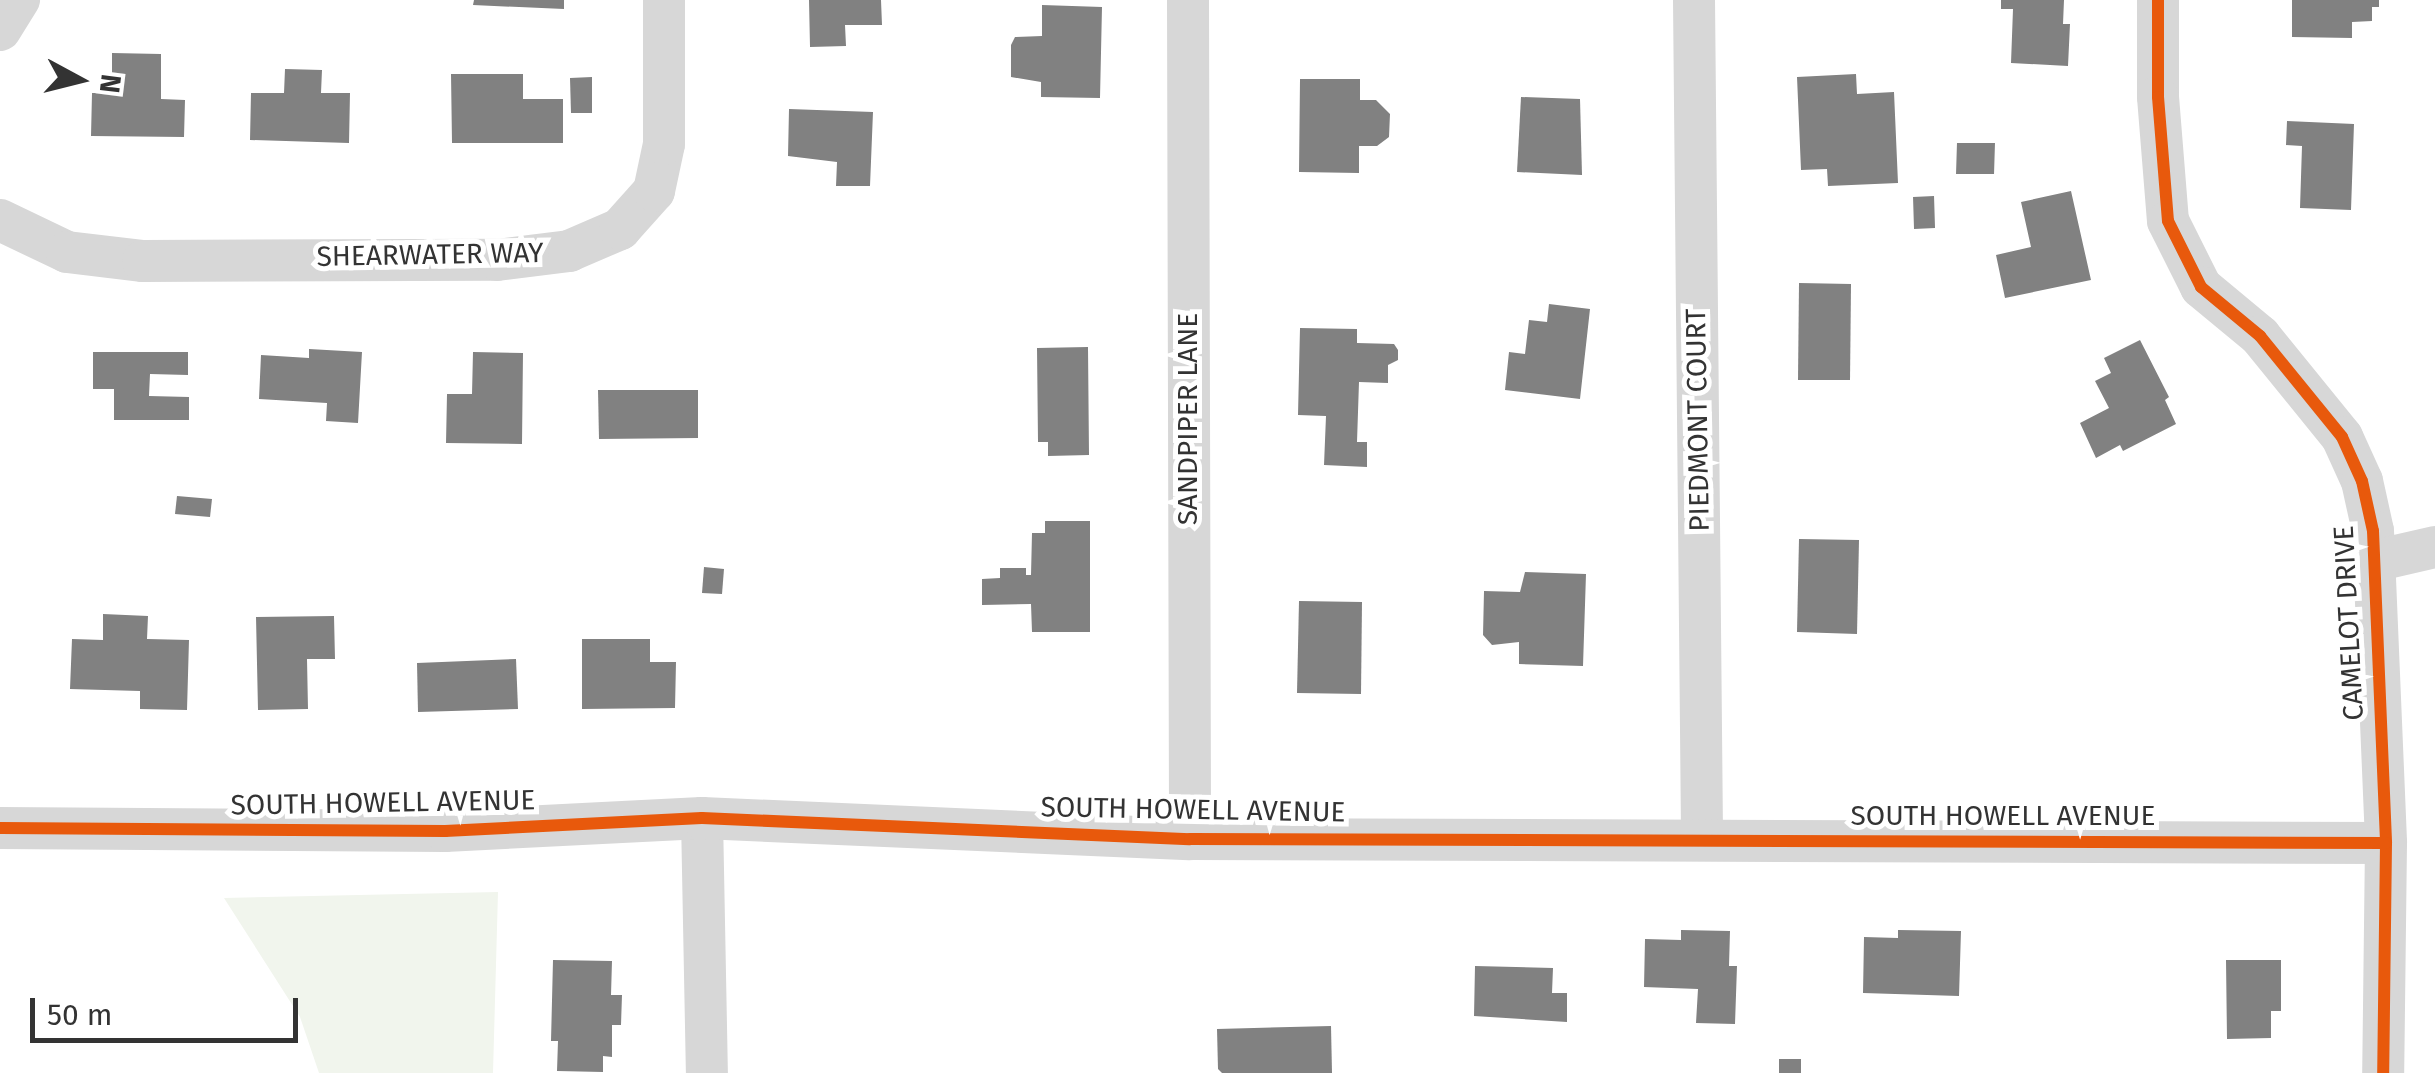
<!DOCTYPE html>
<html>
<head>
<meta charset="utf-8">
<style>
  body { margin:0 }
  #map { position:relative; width:2435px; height:1073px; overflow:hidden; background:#fff; font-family:"Fira Sans",sans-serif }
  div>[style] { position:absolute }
  .green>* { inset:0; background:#f1f5ed }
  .building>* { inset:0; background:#818181 }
  .minor>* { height:42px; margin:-21px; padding:0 21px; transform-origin:21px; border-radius:21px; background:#d7d7d7 }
  .cycleway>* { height:12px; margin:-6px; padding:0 6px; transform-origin:6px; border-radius:6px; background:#e8590c }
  span { translate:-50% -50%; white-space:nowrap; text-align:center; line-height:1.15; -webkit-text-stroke:10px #fff; paint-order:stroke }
  .street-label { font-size:28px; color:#333 }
  .north { position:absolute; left:30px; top:30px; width:100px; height:100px; -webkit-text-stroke:8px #fff; paint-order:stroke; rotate:97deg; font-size:28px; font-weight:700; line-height:40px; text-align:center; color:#333 }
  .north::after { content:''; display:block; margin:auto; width:35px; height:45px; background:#333; clip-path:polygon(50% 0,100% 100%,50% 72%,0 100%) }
  .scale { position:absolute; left:30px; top:998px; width:268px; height:45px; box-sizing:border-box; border:5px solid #333; border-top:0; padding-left:12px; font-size:30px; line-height:35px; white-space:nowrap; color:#333; -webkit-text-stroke:8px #fff; paint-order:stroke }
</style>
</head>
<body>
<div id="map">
  <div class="green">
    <i style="clip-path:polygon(498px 892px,493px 1073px,319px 1073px,300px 1017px,224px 898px)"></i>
  </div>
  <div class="building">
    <i style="clip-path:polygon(474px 0,564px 0,564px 9px,473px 5px)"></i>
    <i style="clip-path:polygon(809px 0,881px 0,882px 25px,845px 25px,846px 46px,810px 47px)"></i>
    <i style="clip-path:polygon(2001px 0,2064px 0,2063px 24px,2070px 24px,2068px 66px,2011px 63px,2013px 9px,2001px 9px)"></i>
    <i style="clip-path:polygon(2292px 0,2379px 0,2379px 7px,2372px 7px,2372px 21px,2352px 22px,2352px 38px,2292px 37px)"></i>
    <i style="clip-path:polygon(1042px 5px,1102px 7px,1100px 98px,1041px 97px,1041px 82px,1011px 77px,1011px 45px,1015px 37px,1042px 36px)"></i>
    <i style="clip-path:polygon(112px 53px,161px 54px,161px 99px,185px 100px,184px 137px,91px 136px,92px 93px,112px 93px)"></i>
    <i style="clip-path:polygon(285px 69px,322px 70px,321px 93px,350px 93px,349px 143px,250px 140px,251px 93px,284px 93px)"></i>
    <i style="clip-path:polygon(451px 74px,523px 74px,523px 99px,563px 99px,563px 143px,452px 143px)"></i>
    <i style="clip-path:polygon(1856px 74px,1857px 94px,1894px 92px,1898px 183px,1828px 186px,1827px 169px,1801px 170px,1797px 77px)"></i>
    <i style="clip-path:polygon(592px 77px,592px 113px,571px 113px,570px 78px)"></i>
    <i style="clip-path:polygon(1300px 79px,1360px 79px,1360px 100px,1376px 100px,1390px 114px,1389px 137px,1377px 146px,1359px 146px,1359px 173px,1299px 172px)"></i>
    <i style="clip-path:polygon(1521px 97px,1580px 99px,1582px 175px,1517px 172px)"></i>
    <i style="clip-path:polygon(789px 109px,873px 112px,870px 186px,836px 186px,837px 162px,788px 156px)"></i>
    <i style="clip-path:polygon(2287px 121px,2354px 124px,2351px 210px,2300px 208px,2302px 146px,2286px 145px)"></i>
    <i style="clip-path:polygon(1957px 143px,1995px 143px,1994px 174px,1956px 174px)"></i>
    <i style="clip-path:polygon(2071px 191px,2091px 280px,2005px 298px,1996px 255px,2031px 247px,2021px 202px)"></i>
    <i style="clip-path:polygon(1934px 196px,1935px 228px,1914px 229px,1913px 197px)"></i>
    <i style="clip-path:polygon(1799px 283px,1851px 284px,1850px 380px,1798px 380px)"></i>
    <i style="clip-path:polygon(1549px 304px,1590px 309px,1580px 399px,1505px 390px,1509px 352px,1525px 354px,1529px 320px,1547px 322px)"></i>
    <i style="clip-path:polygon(1300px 328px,1357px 329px,1357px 343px,1394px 344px,1398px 350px,1398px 360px,1388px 365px,1388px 383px,1359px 382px,1357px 442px,1367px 442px,1367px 467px,1324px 465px,1326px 416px,1298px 415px)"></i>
    <i style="clip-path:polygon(2140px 340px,2169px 397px,2165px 400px,2176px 424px,2123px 451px,2120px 445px,2096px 458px,2080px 423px,2109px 408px,2095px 381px,2111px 373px,2104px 358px)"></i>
    <i style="clip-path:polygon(1088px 347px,1089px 455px,1048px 456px,1048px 442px,1038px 442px,1037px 348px)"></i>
    <i style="clip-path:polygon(309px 349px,362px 352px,358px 423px,326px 421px,327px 403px,259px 399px,261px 355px,309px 358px)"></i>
    <i style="clip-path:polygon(93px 352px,188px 352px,188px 375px,150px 374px,149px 396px,189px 397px,189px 420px,114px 420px,114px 389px,93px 389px)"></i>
    <i style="clip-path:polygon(473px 352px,523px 353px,522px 444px,446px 443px,447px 394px,472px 394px)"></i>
    <i style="clip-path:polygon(598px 390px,698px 390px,698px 438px,599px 439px)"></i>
    <i style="clip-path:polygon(177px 496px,212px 499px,210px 517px,175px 514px)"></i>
    <i style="clip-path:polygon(1045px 521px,1090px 521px,1090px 632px,1032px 632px,1031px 604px,982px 605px,982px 579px,1000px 578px,1000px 568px,1026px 568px,1026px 575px,1031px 575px,1032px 533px,1045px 533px)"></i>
    <i style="clip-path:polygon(1799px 539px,1859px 540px,1857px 634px,1797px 632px)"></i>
    <i style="clip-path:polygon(704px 567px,724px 569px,722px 594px,702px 593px)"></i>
    <i style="clip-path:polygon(1525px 572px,1586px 574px,1583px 666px,1519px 664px,1519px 642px,1492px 645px,1483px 635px,1484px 591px,1520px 592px)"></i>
    <i style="clip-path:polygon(1299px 601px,1362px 602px,1361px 694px,1297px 693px)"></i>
    <i style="clip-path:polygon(103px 614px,148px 616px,147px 639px,189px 640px,187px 710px,140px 709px,140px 691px,70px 689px,72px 639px,103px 640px)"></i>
    <i style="clip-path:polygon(334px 616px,335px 659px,307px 659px,308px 709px,258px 710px,256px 617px)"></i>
    <i style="clip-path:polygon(582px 639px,650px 639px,650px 662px,676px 662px,675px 708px,582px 709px)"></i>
    <i style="clip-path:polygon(516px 659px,518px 709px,418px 712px,417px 663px)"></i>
    <i style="clip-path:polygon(1681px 930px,1730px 931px,1729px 966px,1737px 966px,1735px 1024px,1696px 1023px,1698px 989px,1644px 987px,1645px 939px,1681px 940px)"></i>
    <i style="clip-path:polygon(1898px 930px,1961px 931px,1959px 996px,1863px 993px,1864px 937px,1898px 938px)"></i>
    <i style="clip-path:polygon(553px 960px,612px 961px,611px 995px,622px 995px,621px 1025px,612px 1025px,612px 1057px,603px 1056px,603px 1072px,557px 1071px,558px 1041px,551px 1041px)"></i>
    <i style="clip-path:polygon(2226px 960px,2281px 960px,2281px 1011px,2271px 1011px,2271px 1038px,2227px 1039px)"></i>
    <i style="clip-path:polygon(1475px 966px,1553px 968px,1552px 993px,1567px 993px,1567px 1022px,1474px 1016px)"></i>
    <i style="clip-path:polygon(1331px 1026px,1332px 1073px,1222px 1073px,1218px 1069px,1217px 1029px)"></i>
    <i style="clip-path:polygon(1779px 1059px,1801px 1059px,1801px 1073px,1779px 1073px)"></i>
  </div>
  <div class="minor">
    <i style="left:1188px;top:0;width:839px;rotate:89.86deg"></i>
    <i style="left:1694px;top:0;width:840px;rotate:89.45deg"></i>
    <i style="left:2158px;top:0;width:97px;rotate:90deg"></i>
    <i style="left:2158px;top:97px;width:124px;rotate:85.4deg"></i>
    <i style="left:2168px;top:221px;width:74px;rotate:63.4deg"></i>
    <i style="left:2201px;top:287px;width:77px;rotate:39.7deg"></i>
    <i style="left:2260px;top:336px;width:130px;rotate:50.9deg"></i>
    <i style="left:2342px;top:437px;width:48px;rotate:65.6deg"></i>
    <i style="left:2362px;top:481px;width:51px;rotate:77.6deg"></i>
    <i style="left:2373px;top:531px;width:312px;rotate:87.6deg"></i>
    <i style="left:2386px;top:843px;width:230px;rotate:90.7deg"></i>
    <i style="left:0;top:30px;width:36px;rotate:-58deg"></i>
    <i style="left:0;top:220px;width:74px;rotate:25.5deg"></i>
    <i style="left:67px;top:252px;width:77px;rotate:6.8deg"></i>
    <i style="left:143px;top:261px;width:354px;rotate:-0.2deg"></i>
    <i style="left:497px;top:260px;width:73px;rotate:-7.1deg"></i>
    <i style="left:569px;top:251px;width:56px;rotate:-23.3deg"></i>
    <i style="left:620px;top:229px;width:51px;rotate:-48.2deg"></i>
    <i style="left:654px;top:191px;width:48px;rotate:-78deg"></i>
    <i style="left:664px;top:144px;width:144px;rotate:-90deg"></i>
    <i style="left:2374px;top:561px;width:63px;rotate:-12.9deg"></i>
    <i style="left:702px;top:818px;width:255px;rotate:88.9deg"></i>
    <i style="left:0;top:828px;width:445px;rotate:0.4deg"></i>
    <i style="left:445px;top:831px;width:257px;rotate:-2.9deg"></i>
    <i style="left:702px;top:818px;width:488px;rotate:2.5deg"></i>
    <i style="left:1190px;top:839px;width:1196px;rotate:0.19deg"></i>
  </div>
  <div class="cycleway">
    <i style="left:2158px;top:0;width:97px;rotate:90deg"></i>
    <i style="left:2158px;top:97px;width:124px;rotate:85.4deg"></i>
    <i style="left:2168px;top:221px;width:74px;rotate:63.4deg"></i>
    <i style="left:2201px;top:287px;width:77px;rotate:39.7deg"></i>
    <i style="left:2260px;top:336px;width:130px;rotate:50.9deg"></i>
    <i style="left:2342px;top:437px;width:48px;rotate:65.6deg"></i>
    <i style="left:2362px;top:481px;width:51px;rotate:77.6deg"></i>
    <i style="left:2373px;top:531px;width:312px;rotate:87.6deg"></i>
    <i style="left:2386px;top:843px;width:230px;rotate:90.7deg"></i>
    <i style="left:0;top:828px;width:445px;rotate:0.4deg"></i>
    <i style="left:445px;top:831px;width:257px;rotate:-2.9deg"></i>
    <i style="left:702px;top:818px;width:488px;rotate:2.5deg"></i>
    <i style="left:1190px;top:839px;width:1196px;rotate:0.19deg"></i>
  </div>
  <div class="street-label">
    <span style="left:430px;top:255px;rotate:-1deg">SHEARWATER WAY</span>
    <span style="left:1188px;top:419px;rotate:-90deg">SANDPIPER LANE</span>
    <span style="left:1698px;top:420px;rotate:-91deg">PIEDMONT COURT</span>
    <span style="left:2349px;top:623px;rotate:-93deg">CAMELOT DRIVE</span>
    <span style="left:383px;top:803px;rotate:-1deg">SOUTH HOWELL AVENUE</span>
    <span style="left:1193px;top:810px;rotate:1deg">SOUTH HOWELL AVENUE</span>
    <span style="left:2003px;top:816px">SOUTH HOWELL AVENUE</span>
  </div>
  <div class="north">N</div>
  <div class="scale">50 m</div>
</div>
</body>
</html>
